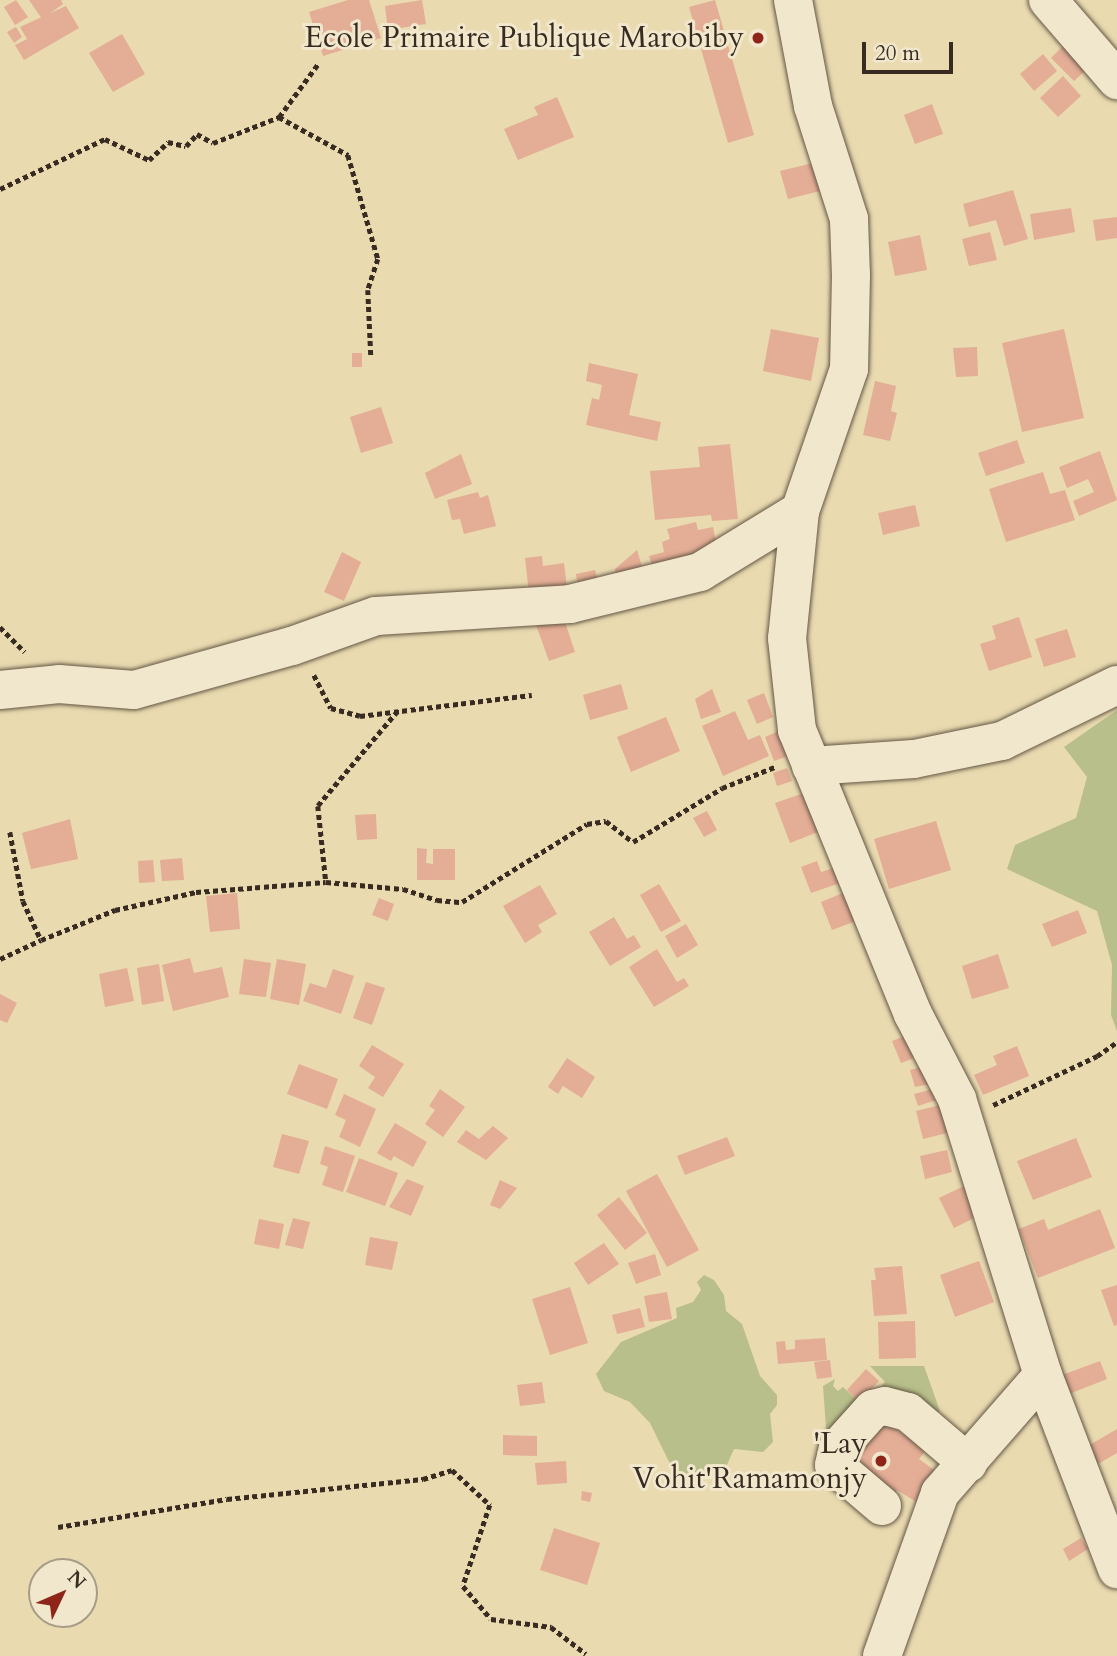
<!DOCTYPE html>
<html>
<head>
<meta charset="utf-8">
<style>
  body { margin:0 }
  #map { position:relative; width:1117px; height:1656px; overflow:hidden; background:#e9dab0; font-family:Cardo,serif }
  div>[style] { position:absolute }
  .green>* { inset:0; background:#b8bf8a }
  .building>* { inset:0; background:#e4ad95 }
  .path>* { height:4.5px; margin-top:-2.25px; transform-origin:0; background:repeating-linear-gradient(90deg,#382b21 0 5px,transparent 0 8.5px) }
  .roads { filter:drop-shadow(0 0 2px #645745) drop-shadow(0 0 2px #645745) }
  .minor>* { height:38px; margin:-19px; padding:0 19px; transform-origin:19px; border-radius:19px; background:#f1e7cc }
  .dots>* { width:19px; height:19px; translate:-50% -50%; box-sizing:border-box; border:4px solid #f1e7cc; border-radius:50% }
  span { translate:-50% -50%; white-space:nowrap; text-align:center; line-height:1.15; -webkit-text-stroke:6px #f1e7cc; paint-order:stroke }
  .poi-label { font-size:30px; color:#382b21 }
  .right { translate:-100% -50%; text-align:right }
  .north { position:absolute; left:28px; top:1558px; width:70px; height:70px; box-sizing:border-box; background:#f1e7cc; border:2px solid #a79c88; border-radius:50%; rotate:46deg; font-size:19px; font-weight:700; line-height:28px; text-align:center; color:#382b21 }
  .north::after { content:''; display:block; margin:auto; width:24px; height:32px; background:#8f2418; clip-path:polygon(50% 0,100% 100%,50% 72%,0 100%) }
  .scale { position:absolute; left:862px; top:42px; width:91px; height:32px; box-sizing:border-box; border:4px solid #382b21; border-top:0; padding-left:9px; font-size:21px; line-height:24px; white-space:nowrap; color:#382b21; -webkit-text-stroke:5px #f1e7cc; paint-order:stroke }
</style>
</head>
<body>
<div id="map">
  <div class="green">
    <i style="clip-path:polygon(1117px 710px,1117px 1031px,1111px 1015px,1112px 965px,1097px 911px,1007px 869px,1015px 845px,1076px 818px,1087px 777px,1064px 747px)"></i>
    <i style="clip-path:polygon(704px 1275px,714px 1280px,724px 1295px,726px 1311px,742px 1324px,760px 1376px,777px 1395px,777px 1405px,770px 1414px,773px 1442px,763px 1452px,734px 1449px,726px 1467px,696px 1478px,676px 1476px,650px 1423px,630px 1402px,604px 1391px,596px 1374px,621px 1342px,677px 1318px,676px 1308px,693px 1302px,701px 1290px,697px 1282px)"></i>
    <i style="clip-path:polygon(870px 1366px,924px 1366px,940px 1411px,928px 1417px,870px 1398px,885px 1382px)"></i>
    <i style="clip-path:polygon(835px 1379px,833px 1386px,838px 1391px,843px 1387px,859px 1402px,827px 1442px,823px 1386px)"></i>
  </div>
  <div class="building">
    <i style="clip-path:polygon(16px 0,28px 17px,15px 25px,4px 7px)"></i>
    <i style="clip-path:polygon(29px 0,61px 0,63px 4px,42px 19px)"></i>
    <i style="clip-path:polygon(348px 0,369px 0,381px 38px,323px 56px,309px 12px)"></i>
    <i style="clip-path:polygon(422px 0,426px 24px,388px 30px,385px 6px)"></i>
    <i style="clip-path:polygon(715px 0,754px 135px,728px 143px,689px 7px)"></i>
    <i style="clip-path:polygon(66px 6px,79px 28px,24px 60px,15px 45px,27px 39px,20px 27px)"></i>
    <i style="clip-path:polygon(16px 27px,22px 37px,14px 43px,7px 32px)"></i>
    <i style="clip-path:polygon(122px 34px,145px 74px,113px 92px,89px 53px)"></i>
    <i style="clip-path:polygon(1065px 44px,1088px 68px,1074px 81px,1051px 58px)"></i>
    <i style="clip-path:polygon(1043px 54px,1057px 71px,1034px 91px,1020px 74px)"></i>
    <i style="clip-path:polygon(1063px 76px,1081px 96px,1058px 117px,1040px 98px)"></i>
    <i style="clip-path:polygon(557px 97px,574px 137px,518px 160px,504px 129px,538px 115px,534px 107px)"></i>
    <i style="clip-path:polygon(932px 104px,943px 134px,915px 144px,904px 115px)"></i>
    <i style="clip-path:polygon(813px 163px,820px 191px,788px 199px,780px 171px)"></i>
    <i style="clip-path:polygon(1013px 190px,1028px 239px,1004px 246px,996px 220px,969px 227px,963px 204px)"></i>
    <i style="clip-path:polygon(1071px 208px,1075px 232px,1034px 240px,1030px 214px)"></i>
    <i style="clip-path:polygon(1117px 217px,1117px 238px,1096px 241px,1093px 220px)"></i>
    <i style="clip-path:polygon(990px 232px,997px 260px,969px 266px,962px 239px)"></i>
    <i style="clip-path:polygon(920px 235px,927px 270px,895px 276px,888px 242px)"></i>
    <i style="clip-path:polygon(771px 329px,819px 338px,811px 381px,763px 371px)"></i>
    <i style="clip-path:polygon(1064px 329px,1084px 418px,1022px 432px,1002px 343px)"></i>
    <i style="clip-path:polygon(977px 347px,978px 376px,956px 377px,953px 348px)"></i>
    <i style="clip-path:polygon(352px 353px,362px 353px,362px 367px,352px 367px)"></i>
    <i style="clip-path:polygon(589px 363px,638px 374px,629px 415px,661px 422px,657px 441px,586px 425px,592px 398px,599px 400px,602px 385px,586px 381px)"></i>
    <i style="clip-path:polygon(875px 381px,896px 386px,891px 411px,897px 413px,890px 441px,863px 435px)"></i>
    <i style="clip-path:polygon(381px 407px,393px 443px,361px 453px,350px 417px)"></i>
    <i style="clip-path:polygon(1017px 440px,1025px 463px,986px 476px,978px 453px)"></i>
    <i style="clip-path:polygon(730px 444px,738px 519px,712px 521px,711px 515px,655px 520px,650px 471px,700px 467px,698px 447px)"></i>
    <i style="clip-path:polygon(1100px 451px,1117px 500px,1079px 516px,1073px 501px,1094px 492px,1088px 479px,1067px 488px,1059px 467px)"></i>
    <i style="clip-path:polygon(461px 454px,472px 484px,435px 499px,425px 473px)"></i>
    <i style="clip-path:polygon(1043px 472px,1050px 494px,1065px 490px,1075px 520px,1006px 542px,989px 489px)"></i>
    <i style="clip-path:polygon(478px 492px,480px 498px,488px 495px,496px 526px,464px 534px,460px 519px,452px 520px,447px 500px)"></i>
    <i style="clip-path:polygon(915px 505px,920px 526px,883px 535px,878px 513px)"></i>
    <i style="clip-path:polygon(696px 522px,698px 530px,713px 527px,717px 547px,654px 572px,649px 556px,664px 552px,662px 542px,670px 539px,667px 529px)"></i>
    <i style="clip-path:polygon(637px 550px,644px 573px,616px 578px,615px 569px)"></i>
    <i style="clip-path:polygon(342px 552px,361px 562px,344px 601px,324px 592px)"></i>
    <i style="clip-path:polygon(542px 556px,543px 566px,564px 563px,567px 588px,529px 593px,525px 558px)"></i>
    <i style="clip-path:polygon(595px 570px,598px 584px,578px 588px,576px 574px)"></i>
    <i style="clip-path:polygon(563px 616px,575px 652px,549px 661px,536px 625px)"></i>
    <i style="clip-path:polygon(1019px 617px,1032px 657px,989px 671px,980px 644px,996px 639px,992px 626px)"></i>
    <i style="clip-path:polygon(1067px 629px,1076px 657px,1044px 667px,1035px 639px)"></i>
    <i style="clip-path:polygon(621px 684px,628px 709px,590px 720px,583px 695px)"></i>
    <i style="clip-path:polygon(712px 689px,721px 712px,701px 719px,695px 699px)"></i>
    <i style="clip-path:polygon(764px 693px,773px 717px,757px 724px,747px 700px)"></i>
    <i style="clip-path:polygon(735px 711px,748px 740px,760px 735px,769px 756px,723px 776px,702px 726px)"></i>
    <i style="clip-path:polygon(666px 717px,680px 751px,631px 772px,617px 737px)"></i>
    <i style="clip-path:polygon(781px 730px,791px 755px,774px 761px,765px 737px)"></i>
    <i style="clip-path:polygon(787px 768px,792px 781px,777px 786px,773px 773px)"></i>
    <i style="clip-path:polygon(804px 793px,818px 832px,790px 843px,775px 803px)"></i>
    <i style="clip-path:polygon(707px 811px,717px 830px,704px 837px,693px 818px)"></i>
    <i style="clip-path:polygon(376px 814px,377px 839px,357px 840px,355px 815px)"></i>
    <i style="clip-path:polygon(70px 819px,78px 859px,31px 869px,22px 833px)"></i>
    <i style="clip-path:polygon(936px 821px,951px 870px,889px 889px,874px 839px)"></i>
    <i style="clip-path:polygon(417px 848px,427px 849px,426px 863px,433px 864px,433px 849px,455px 849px,455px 880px,417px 880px)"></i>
    <i style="clip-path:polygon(182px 858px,184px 880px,162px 881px,160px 860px)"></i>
    <i style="clip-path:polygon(153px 860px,155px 882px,139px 883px,138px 861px)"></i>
    <i style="clip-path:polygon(817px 861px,821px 872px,834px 868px,840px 883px,811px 893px,801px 867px)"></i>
    <i style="clip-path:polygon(659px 884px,681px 921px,661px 932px,640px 895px)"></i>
    <i style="clip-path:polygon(540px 885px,557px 914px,538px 925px,542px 932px,525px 943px,503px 906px)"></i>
    <i style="clip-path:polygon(845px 892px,856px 921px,832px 930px,821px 902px)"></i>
    <i style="clip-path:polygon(237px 893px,240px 929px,210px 932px,206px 896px)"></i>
    <i style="clip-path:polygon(379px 898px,394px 904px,388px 921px,372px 915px)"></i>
    <i style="clip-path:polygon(1078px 910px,1087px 933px,1052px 947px,1042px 924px)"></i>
    <i style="clip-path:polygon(614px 917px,627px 939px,634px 935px,641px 947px,610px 966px,589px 932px)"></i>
    <i style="clip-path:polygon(686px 924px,698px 945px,677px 958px,665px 936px)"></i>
    <i style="clip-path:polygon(657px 949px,677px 982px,684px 978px,689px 986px,654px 1007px,629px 967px)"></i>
    <i style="clip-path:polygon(998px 954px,1009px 988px,972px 999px,962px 966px)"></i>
    <i style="clip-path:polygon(190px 958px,194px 973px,222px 967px,229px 997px,173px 1011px,162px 965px)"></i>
    <i style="clip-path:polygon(244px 959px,271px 963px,266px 997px,239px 994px)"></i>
    <i style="clip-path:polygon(277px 959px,306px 964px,299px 1005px,270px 999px)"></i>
    <i style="clip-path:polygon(159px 964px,164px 1001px,142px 1005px,137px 968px)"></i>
    <i style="clip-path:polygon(127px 968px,134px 1001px,105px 1007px,99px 974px)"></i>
    <i style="clip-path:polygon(333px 969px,354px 976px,341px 1014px,303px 1001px,310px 983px,326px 988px)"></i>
    <i style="clip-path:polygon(366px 982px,385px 988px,372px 1025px,353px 1018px)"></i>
    <i style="clip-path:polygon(0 994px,17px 1003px,7px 1023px,0 1020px)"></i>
    <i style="clip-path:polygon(905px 1036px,914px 1058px,901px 1063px,892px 1041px)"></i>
    <i style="clip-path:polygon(372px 1045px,404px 1064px,383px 1097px,368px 1088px,375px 1077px,359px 1066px)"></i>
    <i style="clip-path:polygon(1017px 1046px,1029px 1076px,983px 1095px,974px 1075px,997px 1065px,993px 1056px)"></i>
    <i style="clip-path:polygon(567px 1058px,595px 1077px,582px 1098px,563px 1086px,558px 1094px,548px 1087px)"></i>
    <i style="clip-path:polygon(299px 1064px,338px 1079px,327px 1109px,287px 1094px)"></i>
    <i style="clip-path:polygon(926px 1066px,930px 1084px,915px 1087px,910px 1070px)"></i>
    <i style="clip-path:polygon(440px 1089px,465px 1107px,443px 1137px,425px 1124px,435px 1110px,429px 1106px)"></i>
    <i style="clip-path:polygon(933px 1089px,936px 1100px,918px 1106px,914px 1094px)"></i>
    <i style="clip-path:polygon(344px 1094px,376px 1109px,360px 1147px,339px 1137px,346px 1120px,335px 1115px)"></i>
    <i style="clip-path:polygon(944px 1104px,951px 1132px,923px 1139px,916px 1111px)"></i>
    <i style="clip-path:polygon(395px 1123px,427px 1142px,413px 1167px,394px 1156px,391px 1161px,377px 1153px)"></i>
    <i style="clip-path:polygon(493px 1126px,508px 1138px,486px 1160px,457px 1142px,466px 1130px,479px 1139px)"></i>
    <i style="clip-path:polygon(282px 1134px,309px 1141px,299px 1174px,273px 1167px)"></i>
    <i style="clip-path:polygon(727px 1137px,735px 1156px,685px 1175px,677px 1156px)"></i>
    <i style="clip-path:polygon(1076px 1138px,1092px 1177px,1033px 1200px,1017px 1161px)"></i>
    <i style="clip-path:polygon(325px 1146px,355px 1156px,343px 1192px,322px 1185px,328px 1167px,320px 1164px)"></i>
    <i style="clip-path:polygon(947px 1150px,952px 1172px,925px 1179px,920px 1156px)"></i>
    <i style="clip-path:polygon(359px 1158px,398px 1173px,385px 1206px,346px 1192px)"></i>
    <i style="clip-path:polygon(657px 1174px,699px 1250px,667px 1267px,626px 1191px)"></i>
    <i style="clip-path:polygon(407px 1179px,424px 1186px,411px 1216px,389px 1207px)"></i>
    <i style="clip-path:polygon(500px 1180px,517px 1188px,500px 1209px,490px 1205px)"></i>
    <i style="clip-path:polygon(964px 1186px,978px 1216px,954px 1228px,939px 1198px)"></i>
    <i style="clip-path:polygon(619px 1197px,647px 1233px,625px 1250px,597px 1215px)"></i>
    <i style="clip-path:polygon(1100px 1209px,1115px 1248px,1038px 1278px,1019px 1229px,1044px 1219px,1048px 1230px)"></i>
    <i style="clip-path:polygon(293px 1218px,310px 1222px,303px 1249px,285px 1245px)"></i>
    <i style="clip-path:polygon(259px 1219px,284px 1224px,279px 1249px,254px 1244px)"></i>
    <i style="clip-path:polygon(370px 1237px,398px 1242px,392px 1270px,365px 1265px)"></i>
    <i style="clip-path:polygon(604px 1243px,619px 1264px,588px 1285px,574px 1263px)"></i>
    <i style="clip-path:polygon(655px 1254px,661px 1275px,636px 1284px,628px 1263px)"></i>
    <i style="clip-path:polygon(979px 1261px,994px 1302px,955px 1317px,940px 1275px)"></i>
    <i style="clip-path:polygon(902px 1266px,907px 1314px,874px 1316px,871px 1280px,876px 1280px,874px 1268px)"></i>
    <i style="clip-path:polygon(1117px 1285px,1117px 1325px,1114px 1326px,1101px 1290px)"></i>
    <i style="clip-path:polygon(570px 1287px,588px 1343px,550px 1355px,532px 1299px)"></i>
    <i style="clip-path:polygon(667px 1292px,672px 1319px,649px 1322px,644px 1296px)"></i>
    <i style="clip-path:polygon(640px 1308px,645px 1327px,617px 1334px,612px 1315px)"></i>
    <i style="clip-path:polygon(915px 1321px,916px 1358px,879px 1359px,878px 1322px)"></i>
    <i style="clip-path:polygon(825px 1338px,827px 1360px,778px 1364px,776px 1342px,785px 1341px,786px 1350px,795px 1349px,795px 1340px)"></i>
    <i style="clip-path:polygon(830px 1360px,832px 1377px,817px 1379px,814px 1362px)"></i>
    <i style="clip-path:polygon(1100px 1361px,1107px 1379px,1069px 1394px,1062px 1375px)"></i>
    <i style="clip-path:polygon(866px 1369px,879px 1381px,859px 1402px,847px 1390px)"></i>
    <i style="clip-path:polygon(542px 1382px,545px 1403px,520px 1406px,517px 1385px)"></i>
    <i style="clip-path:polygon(875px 1414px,904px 1435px,912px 1424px,934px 1440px,919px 1459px,941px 1475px,923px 1506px,897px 1490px,891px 1498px,841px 1462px)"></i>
    <i style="clip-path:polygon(1117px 1429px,1117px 1453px,1098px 1464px,1088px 1446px)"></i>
    <i style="clip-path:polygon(503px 1435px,537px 1436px,537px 1456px,503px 1455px)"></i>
    <i style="clip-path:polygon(566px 1461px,567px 1483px,537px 1485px,535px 1463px)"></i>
    <i style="clip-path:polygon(582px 1491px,592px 1493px,590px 1502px,581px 1500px)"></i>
    <i style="clip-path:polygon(554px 1528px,600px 1543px,587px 1585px,540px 1570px)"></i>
    <i style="clip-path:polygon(1081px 1538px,1088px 1549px,1069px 1561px,1063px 1549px)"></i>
  </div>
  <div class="path">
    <i style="left:279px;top:117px;width:79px;rotate:28.8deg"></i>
    <i style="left:348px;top:155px;width:108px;rotate:73.9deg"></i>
    <i style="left:378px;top:259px;width:33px;rotate:108deg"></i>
    <i style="left:368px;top:290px;width:66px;rotate:87.4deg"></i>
    <i style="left:0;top:189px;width:116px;rotate:-25.5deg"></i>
    <i style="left:105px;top:139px;width:49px;rotate:25.5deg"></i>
    <i style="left:149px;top:160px;width:26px;rotate:-43deg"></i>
    <i style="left:168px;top:142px;width:18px;rotate:13deg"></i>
    <i style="left:186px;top:146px;width:16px;rotate:-47deg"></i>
    <i style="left:197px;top:134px;width:18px;rotate:29deg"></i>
    <i style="left:213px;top:143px;width:71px;rotate:-21.5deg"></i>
    <i style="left:279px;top:117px;width:66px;rotate:-53.7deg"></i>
    <i style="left:0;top:627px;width:35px;rotate:45deg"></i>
    <i style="left:314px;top:675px;width:37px;rotate:63deg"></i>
    <i style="left:331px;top:708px;width:30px;rotate:15deg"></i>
    <i style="left:360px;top:716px;width:173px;rotate:-7deg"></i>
    <i style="left:398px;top:711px;width:124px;rotate:130.1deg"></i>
    <i style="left:318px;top:806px;width:76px;rotate:84deg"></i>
    <i style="left:326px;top:882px;width:77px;rotate:5.2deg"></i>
    <i style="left:403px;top:889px;width:36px;rotate:18deg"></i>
    <i style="left:437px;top:900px;width:25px;rotate:5deg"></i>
    <i style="left:462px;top:902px;width:147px;rotate:-32deg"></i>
    <i style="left:587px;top:824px;width:19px;rotate:-9deg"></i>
    <i style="left:606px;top:821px;width:34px;rotate:38deg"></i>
    <i style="left:633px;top:842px;width:104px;rotate:-31.2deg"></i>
    <i style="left:722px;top:788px;width:59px;rotate:-21.8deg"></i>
    <i style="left:10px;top:832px;width:70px;rotate:79.3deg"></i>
    <i style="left:23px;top:901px;width:43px;rotate:65.2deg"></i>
    <i style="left:41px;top:940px;width:80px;rotate:-22.1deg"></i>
    <i style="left:115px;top:910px;width:83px;rotate:-12.5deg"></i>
    <i style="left:196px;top:892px;width:130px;rotate:-4.4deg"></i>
    <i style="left:0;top:959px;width:45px;rotate:-24.9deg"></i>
    <i style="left:993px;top:1105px;width:115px;rotate:-25.2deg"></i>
    <i style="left:1097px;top:1056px;width:24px;rotate:-35deg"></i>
    <i style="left:58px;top:1527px;width:171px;rotate:-9.4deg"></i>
    <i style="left:227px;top:1499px;width:197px;rotate:-5.8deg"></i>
    <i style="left:423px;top:1479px;width:30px;rotate:-17deg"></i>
    <i style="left:452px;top:1470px;width:52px;rotate:42.6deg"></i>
    <i style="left:490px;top:1505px;width:85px;rotate:108.4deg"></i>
    <i style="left:463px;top:1586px;width:43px;rotate:49.7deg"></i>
    <i style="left:491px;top:1619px;width:61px;rotate:7.6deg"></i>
    <i style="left:551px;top:1627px;width:44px;rotate:37.6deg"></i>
  </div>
  <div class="roads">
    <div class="minor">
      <i style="left:793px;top:0;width:108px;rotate:79.3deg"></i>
      <i style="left:813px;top:106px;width:119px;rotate:72.3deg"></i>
      <i style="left:849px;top:219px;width:56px;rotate:88deg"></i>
      <i style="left:851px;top:275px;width:94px;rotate:91.2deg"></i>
      <i style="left:849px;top:369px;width:150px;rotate:109deg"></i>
      <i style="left:800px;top:511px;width:128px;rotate:95.8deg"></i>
      <i style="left:787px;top:638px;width:93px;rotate:83.8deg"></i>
      <i style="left:797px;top:730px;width:307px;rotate:67.8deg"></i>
      <i style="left:913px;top:1014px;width:96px;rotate:62.6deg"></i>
      <i style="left:957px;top:1099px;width:289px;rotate:72.7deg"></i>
      <i style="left:1043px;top:1375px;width:157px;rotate:131.1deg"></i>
      <i style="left:940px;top:1493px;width:173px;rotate:109.6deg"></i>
      <i style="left:1048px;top:0;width:106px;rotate:49.2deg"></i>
      <i style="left:0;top:690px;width:59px;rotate:-5.8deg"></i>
      <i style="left:59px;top:684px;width:75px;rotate:4.6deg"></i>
      <i style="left:134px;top:690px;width:164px;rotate:-15.6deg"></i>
      <i style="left:292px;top:646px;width:89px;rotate:-19.7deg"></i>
      <i style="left:376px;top:616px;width:194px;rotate:-3.5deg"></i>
      <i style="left:570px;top:604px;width:134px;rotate:-13.8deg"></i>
      <i style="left:700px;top:572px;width:117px;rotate:-31.4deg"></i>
      <i style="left:811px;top:766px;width:103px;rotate:-3.9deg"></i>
      <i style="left:914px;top:759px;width:90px;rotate:-11.6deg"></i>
      <i style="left:1002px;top:741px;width:128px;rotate:-26deg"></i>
      <i style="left:1043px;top:1375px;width:208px;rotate:69.1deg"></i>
      <i style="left:882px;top:1506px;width:63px;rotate:-139.5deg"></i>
      <i style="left:834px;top:1465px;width:17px;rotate:-77deg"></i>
      <i style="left:838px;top:1448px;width:52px;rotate:-48.1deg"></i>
      <i style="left:873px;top:1409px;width:12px;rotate:-14deg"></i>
      <i style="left:885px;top:1406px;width:24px;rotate:15deg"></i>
      <i style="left:908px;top:1412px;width:79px;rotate:40.4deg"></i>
    </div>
  </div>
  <div class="dots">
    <i style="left:758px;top:38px;background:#8f2418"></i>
    <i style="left:881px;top:1461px;background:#8f2418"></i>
  </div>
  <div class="poi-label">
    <span class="right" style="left:744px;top:38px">Ecole Primaire Publique Marobiby</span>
    <span class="right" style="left:867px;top:1461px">'Lay<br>Vohit'Ramamonjy</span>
  </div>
  <div class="north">N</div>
  <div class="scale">20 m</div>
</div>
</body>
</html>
